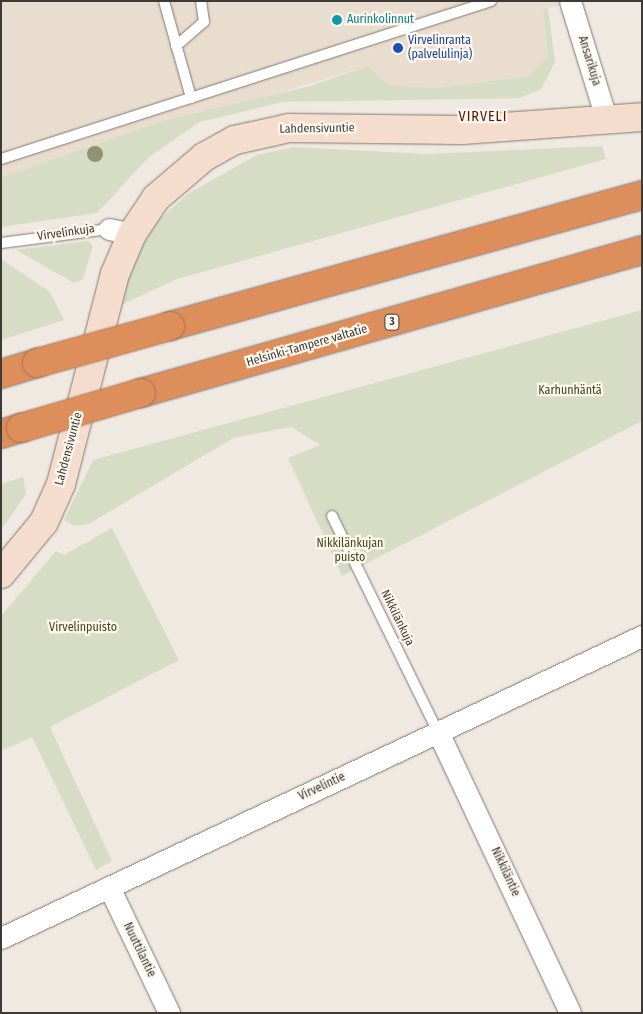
<!DOCTYPE html>
<html>
<head>
<meta charset="utf-8">
<style>
  body { margin:0 }
  #map { position:relative; width:643px; height:1014px; overflow:hidden; background:#f0e9e1; font-family:"Fira Sans Condensed",sans-serif }
  div>[style] { position:absolute }
  .built>* { inset:0; background:#e9ddcf }
  .green>* { inset:0; background:#d7ddc5 }
  .roads { filter:drop-shadow(0 0 1px #807972) drop-shadow(0 0 1px #807972) }
  .lane>* { height:10px; margin:-5px; padding:0 5px; transform-origin:5px; border-radius:5px; background:#fff }
  .street>* { height:21px; margin:-10.5px; padding:0 10.5px; transform-origin:10.5px; border-radius:10.5px; background:#fff }
  .secondary>* { height:28px; margin:-14px; padding:0 14px; transform-origin:14px; border-radius:14px; background:#f5ddce }
  .highway>* { height:28px; margin:-14px; padding:0 14px; transform-origin:14px; border-radius:14px; background:#dd8e5b }
  .bridges { filter:drop-shadow(0 0 1px #a5714e) drop-shadow(0 0 1px #a5714e) }
  .highway-bridge>* { height:28px; margin:-14px; padding:0 14px; transform-origin:14px; border-radius:14px; background:#dd8e5b }
  .trees>* { width:16px; height:16px; margin:-8px; border-radius:50%; background:#8f9274 }
  .dots>* { width:14px; height:14px; translate:-50% -50%; box-sizing:border-box; border:2px solid #fef7ee; border-radius:50% }
  span { translate:-50% -50%; white-space:nowrap; text-align:center; line-height:1.15; -webkit-text-stroke:4.5px #fef7ee; paint-order:stroke }
  .shield-label span { padding:1px 4px; background:#fef7ee; border:1px solid; border-radius:4px; -webkit-text-stroke-width:0 }
  .shield-label { font-size:11px; color:#3d3a37; font-weight:700 }
  .culture-label { font-size:12px; color:#0d838f }
  .left { translate:0 -50%; text-align:left }
  .transit-label { font-size:12px; color:#164399 }
  .street-label { font-size:12px; color:#3d3a37 }
  .park-label { font-size:12px; color:#404a1a }
  .neighbourhood-label { font-size:14px; color:#551207; letter-spacing:1px }
  .frame { position:absolute; inset:0; border:2px solid #3d3a37; pointer-events:none }
</style>
</head>
<body>
<div id="map">
  <div class="built">
    <i style="clip-path:polygon(1px 1px,580px 1px,580px 2px,543px 9px,548px 55px,529px 76px,436px 88px,389px 85px,368px 66px,1px 177px)"></i>
  </div>
  <div class="green">
    <i style="clip-path:polygon(548px 8px,555px 62px,541px 89px,520px 98px,283px 102px,200px 122px,149px 157px,97px 213px,1px 227px,1px 177px,167px 120px,310px 86px,368px 66px,389px 85px,436px 88px,529px 76px,548px 55px,543px 9px)"></i>
    <i style="clip-path:polygon(602px 146px,606px 159px,177px 279px,121px 305px,138px 247px,160px 219px,189px 193px,257px 155px,294px 147px,427px 154px)"></i>
    <i style="clip-path:polygon(88px 241px,93px 246px,83px 279px,74px 283px,16px 250px)"></i>
    <i style="clip-path:polygon(1px 259px,50px 292px,64px 320px,1px 340px)"></i>
    <i style="clip-path:polygon(642px 310px,642px 421px,342px 576px,288px 458px,320px 445px,291px 427px,233px 438px,89px 524px,74px 526px,64px 520px,93px 460px)"></i>
    <i style="clip-path:polygon(23px 477px,26px 494px,1px 530px,1px 484px)"></i>
    <i style="clip-path:polygon(112px 528px,179px 660px,50px 727px,112px 861px,96px 870px,32px 737px,1px 751px,1px 616px,56px 551px,64px 555px)"></i>
  </div>
  <div class="roads">
    <div class="lane">
      <i style="left:164px;top:1px;width:101px;rotate:74.4deg"></i>
      <i style="left:176px;top:46px;width:37px;rotate:-41deg"></i>
      <i style="left:204px;top:22px;width:21px;rotate:-98deg"></i>
      <i style="left:1px;top:159px;width:515px;rotate:-17.87deg"></i>
      <i style="left:1px;top:243px;width:109px;rotate:-7.4deg"></i>
      <i style="left:332px;top:516px;width:241px;rotate:63.9deg"></i>
    </div>
    <div class="street">
      <i style="left:570px;top:1px;width:126px;rotate:72.9deg"></i>
      <i style="left:109px;top:229px;width:24px;rotate:12deg"></i>
      <i style="left:438px;top:732px;width:310px;rotate:64.8deg"></i>
      <i style="left:109px;top:887px;width:140px;rotate:64.5deg"></i>
      <i style="left:1px;top:938px;width:709px;rotate:-25.23deg"></i>
    </div>
    <div class="secondary">
      <i style="left:1px;top:574px;width:67px;rotate:-50.4deg"></i>
      <i style="left:44px;top:522px;width:42px;rotate:-65.9deg"></i>
      <i style="left:61px;top:484px;width:217px;rotate:-75.6deg"></i>
      <i style="left:115px;top:274px;width:43px;rotate:-67deg"></i>
      <i style="left:132px;top:234px;width:43px;rotate:-56.3deg"></i>
      <i style="left:156px;top:198px;width:63px;rotate:-40.5deg"></i>
      <i style="left:204px;top:157px;width:35px;rotate:-29deg"></i>
      <i style="left:235px;top:140px;width:55px;rotate:-12.5deg"></i>
      <i style="left:289px;top:128px;width:173px;rotate:0.7deg"></i>
      <i style="left:462px;top:130px;width:180px;rotate:-4.1deg"></i>
    </div>
    <div class="highway">
      <i style="left:170px;top:326px;width:490px;rotate:-15.5deg"></i>
      <i style="left:1px;top:374px;width:38px;rotate:-17deg"></i>
      <i style="left:141px;top:393px;width:521px;rotate:-15.93deg"></i>
      <i style="left:1px;top:434px;width:21px;rotate:-17deg"></i>
    </div>
  </div>
  <div class="bridges">
    <div class="highway-bridge">
      <i style="left:37px;top:363px;width:138px;rotate:-15.5deg"></i>
      <i style="left:21px;top:428px;width:125px;rotate:-16.3deg"></i>
    </div>
  </div>
  <div class="trees">
    <i style="left:95px;top:154px"></i>
  </div>
  <div class="dots">
    <i style="left:337px;top:20px;background:#0f9aa8"></i>
    <i style="left:398px;top:48px;background:#1a4fb4"></i>
  </div>
  <div class="shield-label">
    <span style="left:392px;top:322px">3</span>
  </div>
  <div class="culture-label">
    <span class="left" style="left:347px;top:20px">Aurinkolinnut</span>
  </div>
  <div class="transit-label">
    <span class="left" style="left:408px;top:48px">Virvelinranta<br>(palvelulinja)</span>
  </div>
  <div class="street-label">
    <span style="left:589px;top:61px;rotate:73deg">Ansarikuja</span>
    <span style="left:317px;top:129px;rotate:-1deg">Lahdensivuntie</span>
    <span style="left:66px;top:233px;rotate:-8deg">Virvelinkuja</span>
    <span style="left:307px;top:346px;rotate:-16deg">Helsinki-Tampere valtatie</span>
    <span style="left:69px;top:449px;rotate:-75deg">Lahdensivuntie</span>
    <span style="left:397px;top:618px;rotate:64deg">Nikkilänkuja</span>
    <span style="left:322px;top:787px;rotate:-25deg">Virvelintie</span>
    <span style="left:505px;top:872px;rotate:65deg">Nikkiläntie</span>
    <span style="left:139px;top:950px;rotate:64deg">Nuuttilantie</span>
  </div>
  <div class="park-label">
    <span style="left:570px;top:391px">Karhunhäntä</span>
    <span style="left:350px;top:551px">Nikkilänkujan<br>puisto</span>
    <span style="left:83px;top:628px">Virvelinpuisto</span>
  </div>
  <div class="neighbourhood-label">
    <span style="left:483px;top:117px">VIRVELI</span>
  </div>
  <div class="frame"></div>
</div>
</body>
</html>
